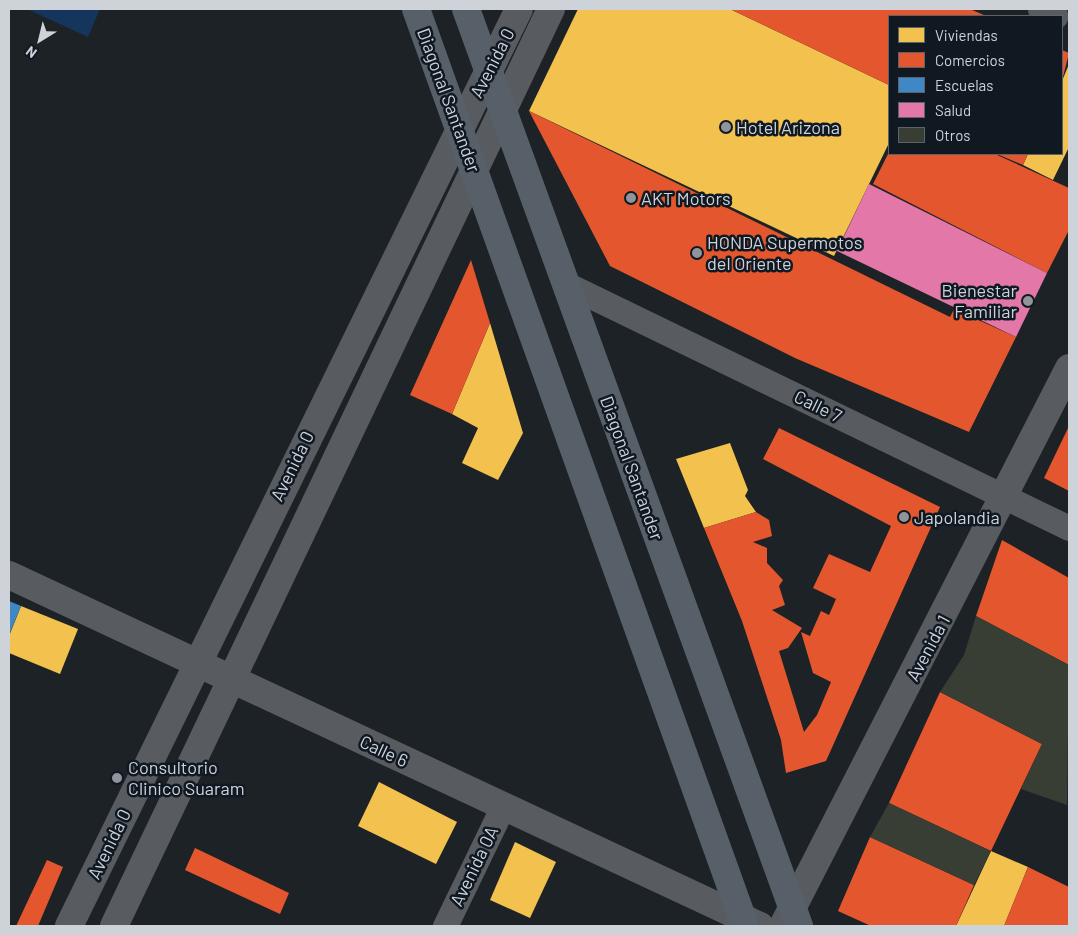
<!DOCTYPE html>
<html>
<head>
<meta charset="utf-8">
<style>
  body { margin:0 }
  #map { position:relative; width:1078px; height:935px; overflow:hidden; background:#1d2227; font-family:Barlow,sans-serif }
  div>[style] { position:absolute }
  .green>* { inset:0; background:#15355d }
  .homes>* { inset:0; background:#f2c14e }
  .shops>* { inset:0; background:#e4572e }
  .schools>* { inset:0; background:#3f88c5 }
  .health>* { inset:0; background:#e377a8 }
  .building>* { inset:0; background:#383e34 }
  .minor>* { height:25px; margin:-12.5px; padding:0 12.5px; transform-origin:12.5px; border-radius:12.5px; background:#585c61 }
  .tertiary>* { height:28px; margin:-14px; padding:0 14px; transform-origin:14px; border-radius:14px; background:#585c61 }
  .primary>* { height:28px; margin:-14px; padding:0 14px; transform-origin:14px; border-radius:14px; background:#575f69 }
  .dots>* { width:14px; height:14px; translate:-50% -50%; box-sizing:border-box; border:2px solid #101822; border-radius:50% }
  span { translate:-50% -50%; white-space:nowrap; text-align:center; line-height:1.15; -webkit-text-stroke:5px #101822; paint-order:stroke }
  .street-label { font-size:18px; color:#ced3da }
  .poi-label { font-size:18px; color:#ced3da }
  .left { translate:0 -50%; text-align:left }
  .right { translate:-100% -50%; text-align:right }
  .frame { position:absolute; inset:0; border:10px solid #ced3da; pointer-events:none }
  .legend { position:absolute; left:888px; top:15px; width:175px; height:140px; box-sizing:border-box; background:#101822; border:1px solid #5c636c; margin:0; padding:6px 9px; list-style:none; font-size:15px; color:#ced3da }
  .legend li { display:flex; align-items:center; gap:10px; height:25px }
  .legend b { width:25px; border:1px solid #5c636c }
  .north { position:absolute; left:15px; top:15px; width:50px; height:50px; -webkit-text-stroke:4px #101822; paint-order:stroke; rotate:216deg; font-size:14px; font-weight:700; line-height:20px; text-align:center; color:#ced3da }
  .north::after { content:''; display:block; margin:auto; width:18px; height:22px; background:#ced3da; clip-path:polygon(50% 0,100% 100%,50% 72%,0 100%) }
</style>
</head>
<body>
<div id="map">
  <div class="green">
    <i style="clip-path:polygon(27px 9px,100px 9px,88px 37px)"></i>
  </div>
  <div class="homes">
    <i style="clip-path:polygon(578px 9px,730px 9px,889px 85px,889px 143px,834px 256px,529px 111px)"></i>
    <i style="clip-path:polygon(1069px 64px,1069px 147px,1053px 180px,1023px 165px,1028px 154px,1062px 154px,1062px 81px)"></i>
    <i style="clip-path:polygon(490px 323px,523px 433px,498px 480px,462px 463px,478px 428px,452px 414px)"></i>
    <i style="clip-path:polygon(730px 443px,748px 490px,745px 496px,756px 512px,704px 528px,676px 459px)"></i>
    <i style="clip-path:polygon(21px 606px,78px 629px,60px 674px,9px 653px,9px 636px)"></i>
    <i style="clip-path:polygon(379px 782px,457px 822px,436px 864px,358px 826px)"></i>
    <i style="clip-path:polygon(515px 842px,556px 862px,530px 918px,490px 900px)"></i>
    <i style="clip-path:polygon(991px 851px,1028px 867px,1004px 926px,956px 926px)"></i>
  </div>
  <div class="shops">
    <i style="clip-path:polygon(730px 9px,970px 9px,986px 16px,889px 16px,889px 85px)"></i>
    <i style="clip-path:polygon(1062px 50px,1069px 53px,1062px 81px)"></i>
    <i style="clip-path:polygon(529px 111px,950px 317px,954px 309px,1016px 337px,969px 432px,795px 358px,610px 266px)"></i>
    <i style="clip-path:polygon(888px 154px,995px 154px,1069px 188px,1069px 230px,1047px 273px,873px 184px)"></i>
    <i style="clip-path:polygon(997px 154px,1028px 154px,1023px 165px)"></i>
    <i style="clip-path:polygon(471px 260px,490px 323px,452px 414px,410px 395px)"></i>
    <i style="clip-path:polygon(1069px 426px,1069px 491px,1044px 478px)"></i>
    <i style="clip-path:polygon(779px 428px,940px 507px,826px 761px,786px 773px,781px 740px,742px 621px,704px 528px,756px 512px,769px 520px,772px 536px,753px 542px,767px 548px,767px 563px,783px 580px,779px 586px,785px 605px,772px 610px,802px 628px,788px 648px,779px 651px,804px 732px,817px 715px,831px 682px,813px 673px,801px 632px,810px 636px,821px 611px,829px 615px,836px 599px,813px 588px,829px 554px,870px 572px,891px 526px,763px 459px)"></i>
    <i style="clip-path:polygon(1002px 540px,1069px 578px,1069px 665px,976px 616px)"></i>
    <i style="clip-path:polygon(940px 692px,1042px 744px,991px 851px,889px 803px)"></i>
    <i style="clip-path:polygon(870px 837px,974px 885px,956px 926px,871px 926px,838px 911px)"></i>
    <i style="clip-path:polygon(195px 848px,289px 893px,280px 914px,185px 870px)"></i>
    <i style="clip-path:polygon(47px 860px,63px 867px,38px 926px,16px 926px)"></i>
    <i style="clip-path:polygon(1028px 867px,1069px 887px,1069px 926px,1004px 926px)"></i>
  </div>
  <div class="schools">
    <i style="clip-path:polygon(9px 601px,21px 606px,9px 635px)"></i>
  </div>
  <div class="health">
    <i style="clip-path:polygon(869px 184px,1047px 273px,1016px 337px,837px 251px)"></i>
  </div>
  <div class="building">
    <i style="clip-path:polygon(976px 616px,1069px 665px,1067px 805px,1021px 789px,1042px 744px,940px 692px,964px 655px)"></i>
    <i style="clip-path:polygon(889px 803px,991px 851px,974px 885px,870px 837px)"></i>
  </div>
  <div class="minor">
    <i style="left:1040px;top:9px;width:17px;rotate:24deg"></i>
    <i style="left:566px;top:284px;width:559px;rotate:25.88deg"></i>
    <i style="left:445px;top:926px;width:133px;rotate:-64.2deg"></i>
  </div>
  <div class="tertiary">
    <i style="left:9px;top:575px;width:829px;rotate:25.05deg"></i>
    <i style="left:69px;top:926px;width:1021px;rotate:-63.86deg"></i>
    <i style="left:114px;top:926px;width:1016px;rotate:-64.52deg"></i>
    <i style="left:783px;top:926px;width:627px;rotate:-62.86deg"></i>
  </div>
  <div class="primary">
    <i style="left:416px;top:9px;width:974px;rotate:70.26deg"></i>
    <i style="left:466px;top:9px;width:976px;rotate:70.04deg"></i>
  </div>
  <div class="dots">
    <i style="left:726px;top:127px;background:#90959b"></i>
    <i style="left:631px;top:198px;background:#90959b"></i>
    <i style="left:697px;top:253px;background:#90959b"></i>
    <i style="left:1028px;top:301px;background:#90959b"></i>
    <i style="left:904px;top:517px;background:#90959b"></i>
    <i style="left:117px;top:778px;background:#90959b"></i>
  </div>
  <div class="street-label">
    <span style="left:492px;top:63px;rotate:-63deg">Avenida 0</span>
    <span style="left:449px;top:100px;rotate:70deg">Diagonal Santander</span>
    <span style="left:818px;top:406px;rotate:26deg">Calle 7</span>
    <span style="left:292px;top:466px;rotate:-64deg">Avenida 0</span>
    <span style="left:632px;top:468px;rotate:70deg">Diagonal Santander</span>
    <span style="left:928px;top:648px;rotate:-62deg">Avenida 1</span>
    <span style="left:384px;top:751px;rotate:25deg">Calle 6</span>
    <span style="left:109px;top:844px;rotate:-64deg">Avenida 0</span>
    <span style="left:474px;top:866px;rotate:-64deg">Avenida 0A</span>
  </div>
  <div class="poi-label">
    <span class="left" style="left:736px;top:127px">Hotel Arizona</span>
    <span class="left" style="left:641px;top:198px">AKT Motors</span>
    <span class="left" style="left:707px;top:253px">HONDA Supermotos<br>del Oriente</span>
    <span class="right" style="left:1017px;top:301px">Bienestar<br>Familiar</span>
    <span class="left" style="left:914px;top:517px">Japolandia</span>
    <span class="left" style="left:128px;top:778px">Consultorio<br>Clinico Suaram</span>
  </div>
  <div class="frame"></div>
  <ul class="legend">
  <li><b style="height:14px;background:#f2c14e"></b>Viviendas</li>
  <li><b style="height:14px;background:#e4572e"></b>Comercios</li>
  <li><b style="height:14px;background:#3f88c5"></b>Escuelas</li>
  <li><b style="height:14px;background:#e377a8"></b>Salud</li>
  <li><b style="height:14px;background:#383e34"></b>Otros</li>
  </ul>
  <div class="north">N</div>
</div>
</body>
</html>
